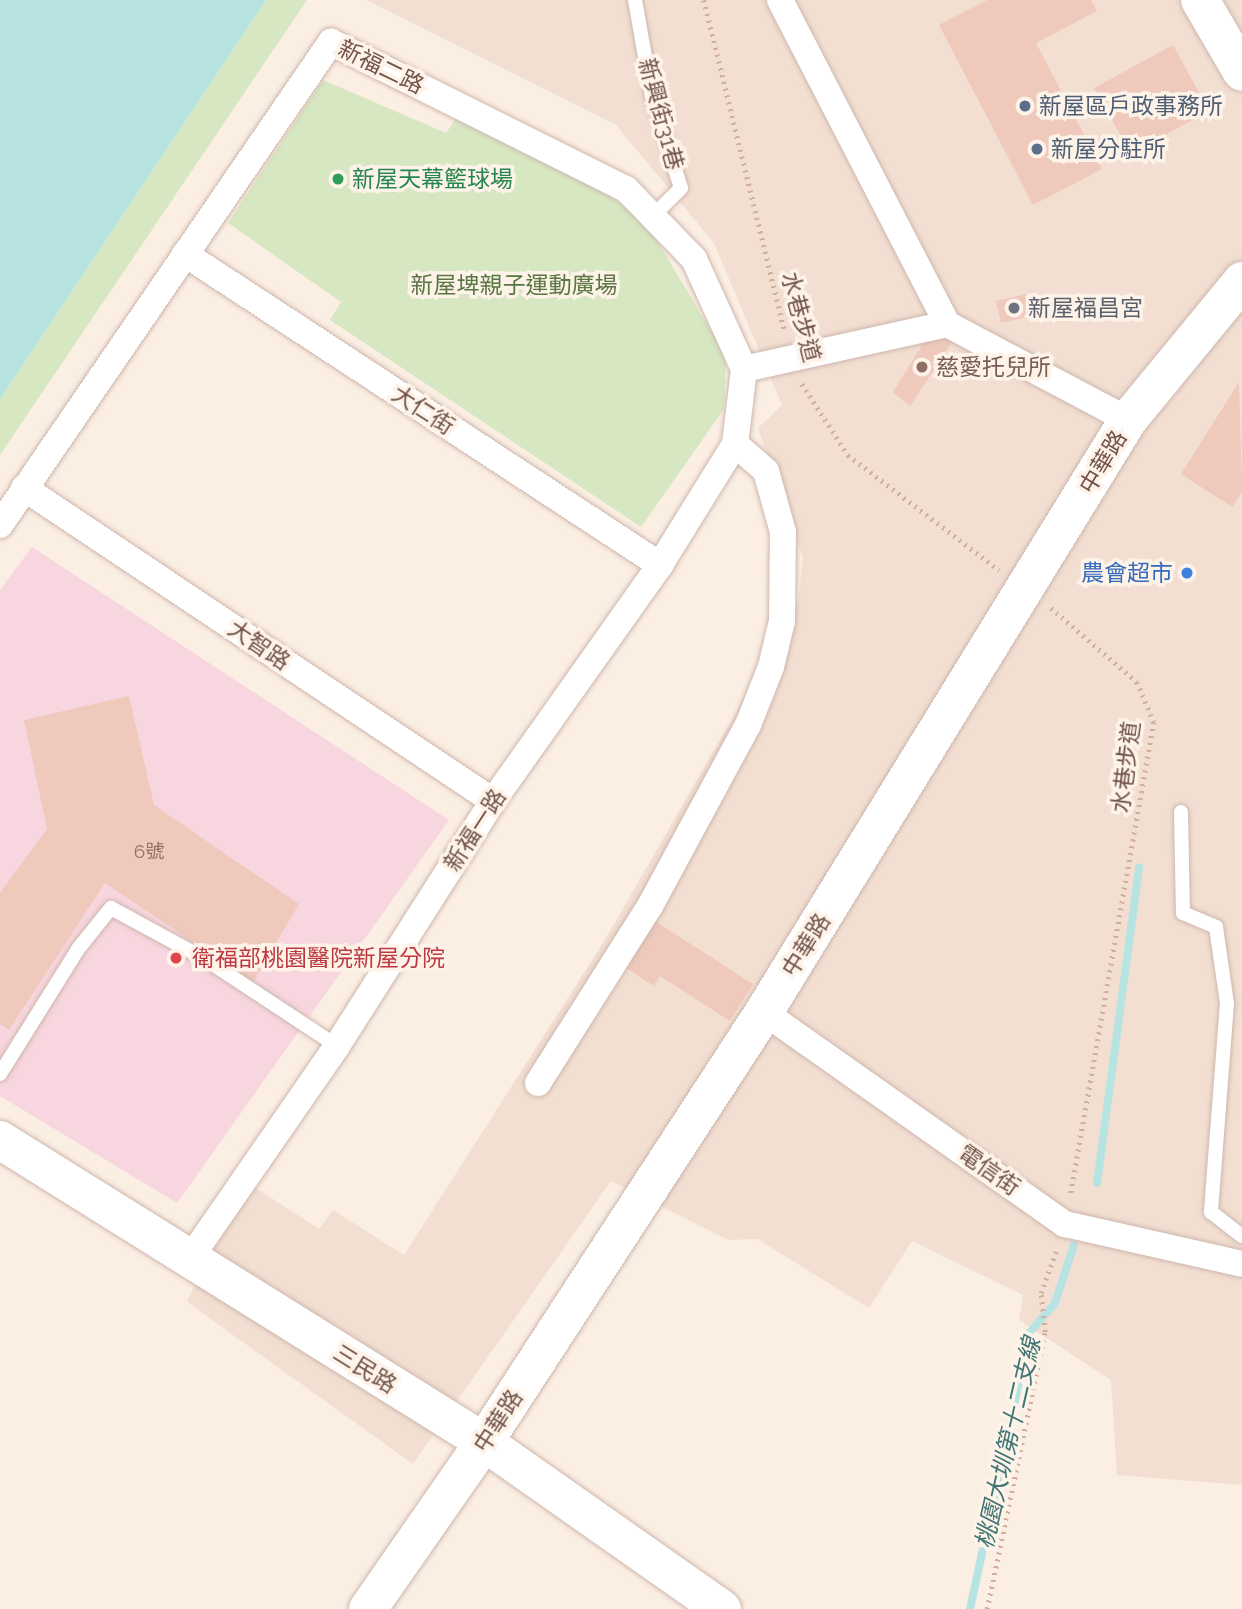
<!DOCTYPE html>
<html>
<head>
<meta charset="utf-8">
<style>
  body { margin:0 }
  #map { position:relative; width:1242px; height:1609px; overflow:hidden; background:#fbeee3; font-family:Raleway,"Noto Sans TC",sans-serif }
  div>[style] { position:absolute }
  .residential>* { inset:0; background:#f2dfd2 }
  .medical>* { inset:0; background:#f8d6df }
  .green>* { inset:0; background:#d6e7c2 }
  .water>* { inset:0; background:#b8e3e3 }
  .stream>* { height:8px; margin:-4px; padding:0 4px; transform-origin:4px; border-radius:4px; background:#b8e3e3 }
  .building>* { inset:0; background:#efc9bc }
  .path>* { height:4.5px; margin-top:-2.25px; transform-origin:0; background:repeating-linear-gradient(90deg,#d3ad9f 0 2px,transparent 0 7px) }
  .roads { filter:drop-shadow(0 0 2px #ceb7ad) drop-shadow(0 0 2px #ceb7ad) }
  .lane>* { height:14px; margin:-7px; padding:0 7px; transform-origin:7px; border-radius:7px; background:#fff }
  .street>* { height:26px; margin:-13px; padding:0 13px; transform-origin:13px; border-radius:13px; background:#fff }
  .secondary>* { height:38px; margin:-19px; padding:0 19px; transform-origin:19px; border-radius:19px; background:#fff }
  .dots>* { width:19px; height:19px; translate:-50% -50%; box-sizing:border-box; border:4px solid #fef3e8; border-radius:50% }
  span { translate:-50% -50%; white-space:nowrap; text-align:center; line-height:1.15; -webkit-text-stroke:7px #fef3e8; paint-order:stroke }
  .number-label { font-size:19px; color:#907066 }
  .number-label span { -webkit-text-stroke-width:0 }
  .street-label { font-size:23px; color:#71534a }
  .service-label { font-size:23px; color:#4e5e75 }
  .left { translate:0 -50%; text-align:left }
  .leisure-label { font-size:23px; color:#27864d }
  .park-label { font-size:23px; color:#597743 }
  .worship-label { font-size:23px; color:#5b616d }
  .education-label { font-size:23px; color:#785e54 }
  .shop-label { font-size:23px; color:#366cbe }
  .right { translate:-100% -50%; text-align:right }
  .health-label { font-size:23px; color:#be3a42 }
  .water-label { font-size:24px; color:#407576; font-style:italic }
</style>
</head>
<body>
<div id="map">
  <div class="residential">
    <i style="clip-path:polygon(366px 0,1242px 0,1242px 1485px,1117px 1475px,1111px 1380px,1019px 1320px,1023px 1295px,912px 1241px,869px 1308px,757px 1239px,728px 1240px,611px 1181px,413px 1464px,187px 1302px,242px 1179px,319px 1229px,333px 1210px,404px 1255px,606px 938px,798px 604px,803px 557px,758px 428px,782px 405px,714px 243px,616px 125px)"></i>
  </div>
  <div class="medical">
    <i style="clip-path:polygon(32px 547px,449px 820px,177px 1203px,0 1096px,0 590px)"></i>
  </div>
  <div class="green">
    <i style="clip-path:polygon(0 0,307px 0,0 455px)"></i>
    <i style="clip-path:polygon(323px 80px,446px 133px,456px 119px,583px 173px,650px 229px,726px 356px,724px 409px,641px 527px,330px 320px,341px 302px,228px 223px)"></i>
  </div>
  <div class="water">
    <i style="clip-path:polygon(0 0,266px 0,0 399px)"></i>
  </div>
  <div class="stream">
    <i style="left:1097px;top:1183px;width:318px;rotate:-82.4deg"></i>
    <i style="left:970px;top:1609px;width:283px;rotate:-77.8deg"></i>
    <i style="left:1030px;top:1332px;width:38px;rotate:-49deg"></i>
    <i style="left:1055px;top:1303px;width:61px;rotate:-71.9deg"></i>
  </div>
  <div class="building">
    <i style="clip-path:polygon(987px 0,1091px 0,1097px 11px,1036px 43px,1102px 169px,1033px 205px,939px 25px)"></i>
    <i style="clip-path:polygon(1173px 45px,1209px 111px,1131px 154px,1094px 88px)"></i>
    <i style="clip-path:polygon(1026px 294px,1032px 316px,1001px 323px,996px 301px)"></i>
    <i style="clip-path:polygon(957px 335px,910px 406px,893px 392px,924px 342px)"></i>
    <i style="clip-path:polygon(1239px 382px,1242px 492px,1232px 507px,1181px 474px)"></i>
    <i style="clip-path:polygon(129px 696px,154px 805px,299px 904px,253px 982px,105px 883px,9px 1030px,0 1024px,0 893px,47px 829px,24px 720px)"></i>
    <i style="clip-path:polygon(647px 916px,753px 984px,730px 1021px,660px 976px,654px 986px,618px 963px)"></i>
  </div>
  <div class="path">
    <i style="left:704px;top:0;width:342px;rotate:76.3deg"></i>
    <i style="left:802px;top:384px;width:85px;rotate:57.1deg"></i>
    <i style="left:848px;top:455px;width:190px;rotate:37.3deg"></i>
    <i style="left:1051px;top:608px;width:113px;rotate:40.7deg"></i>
    <i style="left:1137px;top:682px;width:43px;rotate:67deg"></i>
    <i style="left:1154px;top:722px;width:481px;rotate:100deg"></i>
    <i style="left:987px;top:1609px;width:283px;rotate:-78.2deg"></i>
    <i style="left:1045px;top:1332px;width:39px;rotate:-96deg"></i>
    <i style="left:1041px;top:1293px;width:47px;rotate:-70deg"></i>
  </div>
  <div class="roads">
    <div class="lane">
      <i style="left:635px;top:0;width:97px;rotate:80deg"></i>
      <i style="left:652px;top:96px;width:96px;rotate:72.5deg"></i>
      <i style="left:681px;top:188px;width:41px;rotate:135deg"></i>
      <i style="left:1181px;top:812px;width:101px;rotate:88.9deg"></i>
      <i style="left:1183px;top:913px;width:36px;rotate:23deg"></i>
      <i style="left:1216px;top:927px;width:77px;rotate:81.8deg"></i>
      <i style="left:1227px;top:1003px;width:210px;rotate:94.4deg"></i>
      <i style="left:1211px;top:1212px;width:39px;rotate:38deg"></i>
      <i style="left:0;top:1074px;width:147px;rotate:-58deg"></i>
      <i style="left:78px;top:949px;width:53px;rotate:-51.2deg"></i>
      <i style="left:111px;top:908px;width:107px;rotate:28.5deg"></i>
      <i style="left:205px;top:959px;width:158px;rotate:33.4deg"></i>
    </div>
    <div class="street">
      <i style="left:780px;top:0;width:365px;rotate:62.7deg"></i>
      <i style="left:947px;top:324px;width:205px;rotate:27.9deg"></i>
      <i style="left:185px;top:254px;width:568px;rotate:33.21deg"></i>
      <i style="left:744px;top:369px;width:208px;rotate:-12.5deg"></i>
      <i style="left:24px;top:488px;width:564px;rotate:33.72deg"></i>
      <i style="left:0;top:525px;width:586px;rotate:-55.58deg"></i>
      <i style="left:331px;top:42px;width:330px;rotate:26.5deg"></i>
      <i style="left:626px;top:189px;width:98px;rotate:45.8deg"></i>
      <i style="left:694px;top:259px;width:121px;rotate:65.6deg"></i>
      <i style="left:744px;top:369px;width:76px;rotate:96.8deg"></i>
      <i style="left:735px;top:444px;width:142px;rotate:121.8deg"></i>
      <i style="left:660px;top:565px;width:289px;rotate:125.3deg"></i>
      <i style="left:493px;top:801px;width:290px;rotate:122.5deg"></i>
      <i style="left:337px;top:1046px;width:260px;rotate:124.7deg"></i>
      <i style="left:764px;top:1012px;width:368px;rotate:35.2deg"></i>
      <i style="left:1065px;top:1224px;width:181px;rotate:12.7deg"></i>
      <i style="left:538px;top:1083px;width:209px;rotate:-57.7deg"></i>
      <i style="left:650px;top:906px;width:206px;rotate:-61.6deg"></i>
      <i style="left:748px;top:725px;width:62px;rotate:-68.4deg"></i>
      <i style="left:771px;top:667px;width:47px;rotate:-76.6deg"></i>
      <i style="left:782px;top:621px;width:89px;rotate:-89.4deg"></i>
      <i style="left:783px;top:532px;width:63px;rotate:-105.6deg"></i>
      <i style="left:766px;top:471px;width:41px;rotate:-138.9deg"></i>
    </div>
    <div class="secondary">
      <i style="left:1200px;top:0;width:83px;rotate:59.7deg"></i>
      <i style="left:0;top:1140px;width:570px;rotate:31.96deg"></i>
      <i style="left:484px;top:1442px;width:291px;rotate:35.1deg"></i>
      <i style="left:368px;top:1609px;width:203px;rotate:-55.2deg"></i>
      <i style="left:484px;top:1442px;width:513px;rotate:-56.93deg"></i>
      <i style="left:764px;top:1012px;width:695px;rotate:-58.41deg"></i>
      <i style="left:1128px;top:420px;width:180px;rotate:-50.6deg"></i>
    </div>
  </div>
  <div class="dots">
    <i style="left:1025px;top:106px;background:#5c6f8a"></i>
    <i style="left:1037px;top:149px;background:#5c6f8a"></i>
    <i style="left:338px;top:179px;background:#2e9e5b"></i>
    <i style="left:1014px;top:308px;background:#6b7280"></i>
    <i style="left:922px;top:367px;background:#8d6e63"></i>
    <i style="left:1187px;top:573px;background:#3f7fe0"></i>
    <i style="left:176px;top:958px;background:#e0444e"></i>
  </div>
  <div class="number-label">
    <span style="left:149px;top:852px">6號</span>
  </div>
  <div class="street-label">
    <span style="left:381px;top:67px;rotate:26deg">新福二路</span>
    <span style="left:661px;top:114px;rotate:75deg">新興街31巷</span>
    <span style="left:801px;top:317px;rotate:75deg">水巷步道</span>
    <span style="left:423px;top:410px;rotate:33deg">大仁街</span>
    <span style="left:1103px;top:462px;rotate:-59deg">中華路</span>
    <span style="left:259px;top:645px;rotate:34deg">大智路</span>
    <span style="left:1126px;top:767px;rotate:-83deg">水巷步道</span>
    <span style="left:475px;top:830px;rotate:-57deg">新福一路</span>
    <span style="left:806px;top:945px;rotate:-58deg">中華路</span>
    <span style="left:989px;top:1170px;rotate:35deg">電信街</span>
    <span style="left:365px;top:1369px;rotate:32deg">三民路</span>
    <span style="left:498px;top:1421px;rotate:-57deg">中華路</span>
  </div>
  <div class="service-label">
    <span class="left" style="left:1039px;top:106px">新屋區戶政事務所</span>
    <span class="left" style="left:1051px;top:149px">新屋分駐所</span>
  </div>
  <div class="leisure-label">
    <span class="left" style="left:352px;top:179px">新屋天幕籃球場</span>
  </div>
  <div class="park-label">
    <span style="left:514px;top:285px">新屋埤親子運動廣場</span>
  </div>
  <div class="worship-label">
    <span class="left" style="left:1028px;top:308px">新屋福昌宮</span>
  </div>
  <div class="education-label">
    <span class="left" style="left:936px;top:367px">慈愛托兒所</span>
  </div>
  <div class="shop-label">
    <span class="right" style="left:1173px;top:573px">農會超市</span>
  </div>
  <div class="health-label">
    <span class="left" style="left:192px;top:958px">衛福部桃園醫院新屋分院</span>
  </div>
  <div class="water-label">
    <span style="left:1008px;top:1443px;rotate:-77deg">桃園大圳第十二支線</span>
  </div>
</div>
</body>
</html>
